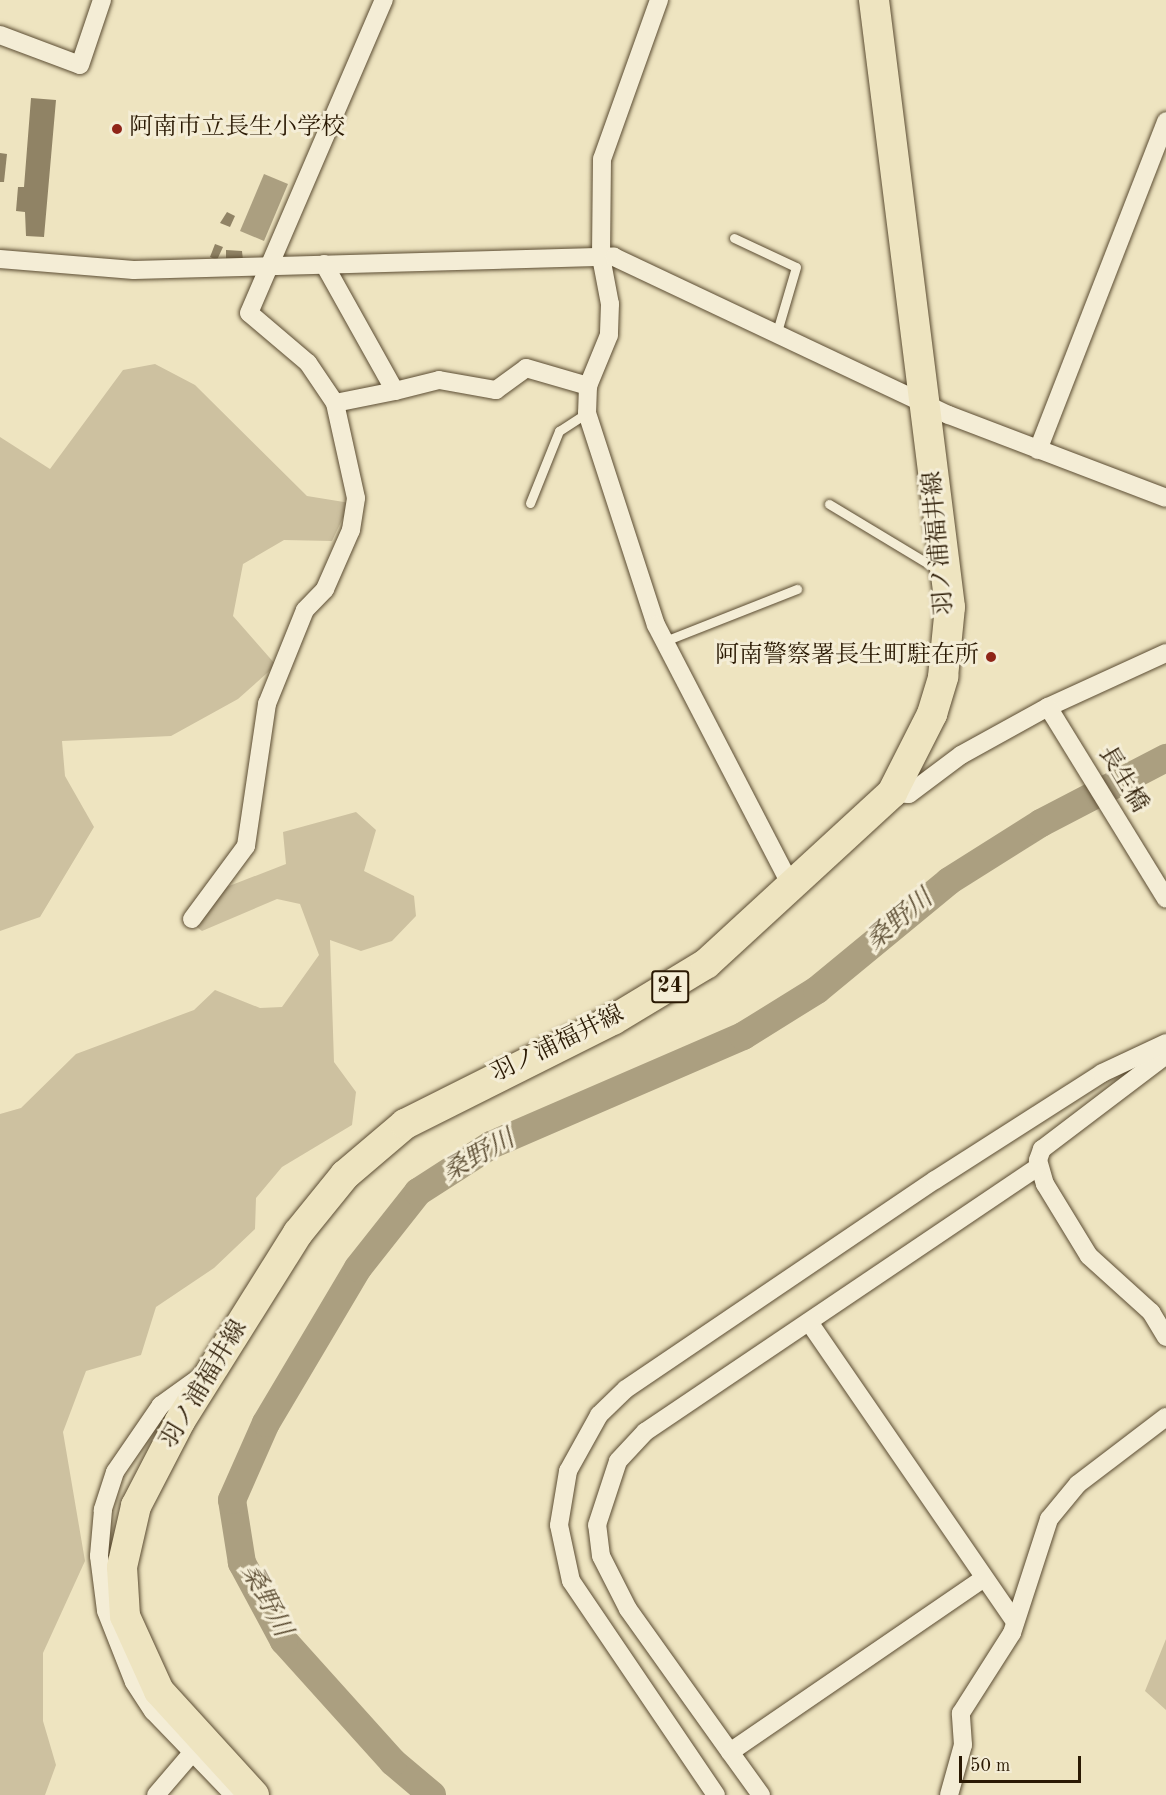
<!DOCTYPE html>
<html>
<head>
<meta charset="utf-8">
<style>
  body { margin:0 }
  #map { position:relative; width:1166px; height:1795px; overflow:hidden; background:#eee4c0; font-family:"Old Standard TT","Noto Serif JP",serif }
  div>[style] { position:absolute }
  .green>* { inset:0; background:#cdc1a0 }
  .water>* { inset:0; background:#ab9f80 }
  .river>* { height:28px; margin:-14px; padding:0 14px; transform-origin:14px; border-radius:14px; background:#ab9f80 }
  .building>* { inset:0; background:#908365 }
  .roads { filter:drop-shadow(0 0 2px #5b4c32) drop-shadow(0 0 2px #5b4c32) }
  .service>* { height:9px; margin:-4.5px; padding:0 4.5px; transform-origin:4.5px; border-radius:4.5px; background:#f4edd6 }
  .minor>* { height:18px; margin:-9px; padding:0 9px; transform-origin:9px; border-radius:9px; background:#f4edd6 }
  .primary>* { height:30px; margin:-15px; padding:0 15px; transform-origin:15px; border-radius:15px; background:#eee4c0 }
  .dots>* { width:16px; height:16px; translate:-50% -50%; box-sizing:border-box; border:3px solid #f4edd6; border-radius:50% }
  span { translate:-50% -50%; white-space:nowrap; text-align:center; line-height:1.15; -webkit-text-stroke:6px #f4edd6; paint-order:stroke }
  .shield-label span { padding:2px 4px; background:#f4edd6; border:2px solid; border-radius:4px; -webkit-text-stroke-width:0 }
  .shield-label { font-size:22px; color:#2a1903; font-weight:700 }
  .poi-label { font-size:24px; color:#2a1903 }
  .left { translate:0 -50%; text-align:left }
  .right { translate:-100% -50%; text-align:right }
  .street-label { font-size:24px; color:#2a1903 }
  .water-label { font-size:26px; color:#5e4f35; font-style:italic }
  .scale { position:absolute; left:959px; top:1756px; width:122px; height:27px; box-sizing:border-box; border:3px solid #2a1903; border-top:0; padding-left:8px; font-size:18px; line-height:21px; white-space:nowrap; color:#2a1903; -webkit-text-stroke:4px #f4edd6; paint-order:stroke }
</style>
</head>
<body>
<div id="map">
  <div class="green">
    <i style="clip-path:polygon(155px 364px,195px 385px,307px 496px,350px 503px,332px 541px,284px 540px,243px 564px,233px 616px,276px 665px,238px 699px,171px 736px,62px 741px,65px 776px,94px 827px,40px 917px,0 931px,0 437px,50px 469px,123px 370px)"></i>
    <i style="clip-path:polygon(356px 812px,376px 830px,364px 871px,414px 896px,416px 916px,392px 941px,361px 951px,330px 940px,334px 1062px,356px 1092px,352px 1125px,282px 1167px,256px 1198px,255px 1229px,214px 1268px,156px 1307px,141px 1355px,86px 1371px,63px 1432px,85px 1561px,43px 1653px,43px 1721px,56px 1765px,45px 1795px,0 1795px,0 1114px,21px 1108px,76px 1054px,194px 1010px,215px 990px,260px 1008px,282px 1007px,319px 955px,300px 904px,277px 899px,202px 931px,194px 925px,224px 888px,286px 864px,283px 832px)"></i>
    <i style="clip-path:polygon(1166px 1639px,1166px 1710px,1145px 1691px)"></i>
  </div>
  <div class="water">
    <i style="clip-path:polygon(264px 174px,288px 184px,264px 241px,240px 231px)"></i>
  </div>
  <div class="river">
    <i style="left:432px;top:1795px;width:51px;rotate:-139.8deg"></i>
    <i style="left:393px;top:1762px;width:163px;rotate:-132deg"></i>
    <i style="left:284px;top:1641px;width:89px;rotate:-118.3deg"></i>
    <i style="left:242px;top:1563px;width:64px;rotate:-99deg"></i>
    <i style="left:232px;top:1500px;width:84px;rotate:-66.2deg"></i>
    <i style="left:266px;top:1423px;width:180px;rotate:-59.3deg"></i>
    <i style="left:358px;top:1268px;width:97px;rotate:-51.7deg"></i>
    <i style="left:418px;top:1192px;width:87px;rotate:-32.8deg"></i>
    <i style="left:491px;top:1145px;width:275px;rotate:-23.4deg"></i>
    <i style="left:743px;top:1036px;width:87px;rotate:-31.9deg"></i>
    <i style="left:817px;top:990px;width:171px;rotate:-39.5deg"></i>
    <i style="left:949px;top:881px;width:109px;rotate:-32.2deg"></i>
    <i style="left:1041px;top:823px;width:141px;rotate:-27.5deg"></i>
  </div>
  <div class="building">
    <i style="clip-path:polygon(31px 98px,56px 100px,44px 237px,26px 236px,25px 212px,16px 211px,18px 187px,24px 187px)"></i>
    <i style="clip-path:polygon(0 153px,7px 154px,4px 182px,0 182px)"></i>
    <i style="clip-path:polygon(227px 212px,235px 216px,230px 227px,220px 223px)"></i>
    <i style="clip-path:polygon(215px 244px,223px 247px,217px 260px,210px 257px)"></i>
    <i style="clip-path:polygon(226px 250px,242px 251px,243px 260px,226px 261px)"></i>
  </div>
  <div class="roads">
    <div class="service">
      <i style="left:734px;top:238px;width:68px;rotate:25.1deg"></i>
      <i style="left:796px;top:267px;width:71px;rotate:106.4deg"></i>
      <i style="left:530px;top:503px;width:78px;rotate:-68.1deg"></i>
      <i style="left:559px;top:431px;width:33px;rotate:-33deg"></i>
      <i style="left:829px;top:504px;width:130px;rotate:31.1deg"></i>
      <i style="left:665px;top:641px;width:142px;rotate:-21.5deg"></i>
    </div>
    <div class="minor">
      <i style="left:659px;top:0;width:169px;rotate:109.7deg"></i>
      <i style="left:602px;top:159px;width:98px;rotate:90.6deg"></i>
      <i style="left:601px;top:257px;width:48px;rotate:79.2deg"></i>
      <i style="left:610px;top:304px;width:31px;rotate:92deg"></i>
      <i style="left:609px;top:335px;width:55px;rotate:112.4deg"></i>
      <i style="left:588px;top:386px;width:27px;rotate:92deg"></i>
      <i style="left:587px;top:413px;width:223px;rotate:72deg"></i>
      <i style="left:656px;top:625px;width:297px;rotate:62.6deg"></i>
      <i style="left:0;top:35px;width:85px;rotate:20.6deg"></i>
      <i style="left:80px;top:65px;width:69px;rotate:-71.3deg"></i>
      <i style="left:0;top:259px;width:134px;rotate:4.7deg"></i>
      <i style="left:134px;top:270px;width:480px;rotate:-1.6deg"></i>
      <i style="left:614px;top:257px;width:370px;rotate:25.3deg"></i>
      <i style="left:949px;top:415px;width:232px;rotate:20.9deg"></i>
      <i style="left:324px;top:264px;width:145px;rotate:60.8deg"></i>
      <i style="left:395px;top:391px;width:61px;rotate:168.7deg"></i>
      <i style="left:395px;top:391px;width:45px;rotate:-14deg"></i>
      <i style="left:439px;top:380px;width:58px;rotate:10deg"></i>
      <i style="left:496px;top:390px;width:37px;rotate:-36deg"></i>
      <i style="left:526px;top:368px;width:65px;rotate:16.2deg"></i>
      <i style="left:1038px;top:450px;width:353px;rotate:-68.7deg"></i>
      <i style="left:1048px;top:707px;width:130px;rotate:-24.6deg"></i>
      <i style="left:892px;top:793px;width:17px;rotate:3deg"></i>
      <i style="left:909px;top:794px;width:65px;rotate:-36.9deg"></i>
      <i style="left:961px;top:755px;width:99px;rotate:-28.9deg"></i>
      <i style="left:1048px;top:707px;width:225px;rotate:58.4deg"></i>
      <i style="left:192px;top:919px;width:91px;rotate:-53.5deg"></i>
      <i style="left:246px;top:846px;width:144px;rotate:-81.6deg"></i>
      <i style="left:267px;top:704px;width:101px;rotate:-68deg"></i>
      <i style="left:305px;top:610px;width:29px;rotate:-46deg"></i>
      <i style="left:325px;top:589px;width:64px;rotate:-66.2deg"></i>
      <i style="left:351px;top:530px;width:32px;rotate:-81deg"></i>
      <i style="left:356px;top:498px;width:97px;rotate:-102.5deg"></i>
      <i style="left:335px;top:403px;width:48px;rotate:-124deg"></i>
      <i style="left:308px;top:363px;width:77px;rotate:-139.7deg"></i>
      <i style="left:249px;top:313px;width:341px;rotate:-66.7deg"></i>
      <i style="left:1166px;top:1055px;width:156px;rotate:142.8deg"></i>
      <i style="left:1042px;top:1149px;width:12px;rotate:110deg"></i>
      <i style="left:1038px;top:1160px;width:25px;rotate:74deg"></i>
      <i style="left:1045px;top:1184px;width:84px;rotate:58.6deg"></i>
      <i style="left:1089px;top:1256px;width:84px;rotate:42.1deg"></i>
      <i style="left:1151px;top:1312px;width:29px;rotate:59deg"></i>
      <i style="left:809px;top:1322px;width:362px;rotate:55.5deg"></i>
      <i style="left:207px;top:1372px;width:57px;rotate:144.3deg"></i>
      <i style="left:161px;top:1405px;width:81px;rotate:124.5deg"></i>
      <i style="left:115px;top:1472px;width:40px;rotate:108deg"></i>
      <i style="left:103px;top:1510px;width:46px;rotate:95deg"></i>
      <i style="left:99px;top:1556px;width:55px;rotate:82.7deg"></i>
      <i style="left:106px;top:1611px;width:76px;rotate:68.5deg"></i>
      <i style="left:134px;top:1682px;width:35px;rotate:57deg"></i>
      <i style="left:153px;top:1711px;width:117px;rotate:46deg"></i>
      <i style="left:730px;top:1752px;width:176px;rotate:-125.5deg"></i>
      <i style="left:628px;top:1609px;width:59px;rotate:-117deg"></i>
      <i style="left:601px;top:1556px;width:31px;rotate:-97deg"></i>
      <i style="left:597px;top:1525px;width:67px;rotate:-71.8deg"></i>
      <i style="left:618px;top:1461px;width:40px;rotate:-47deg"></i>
      <i style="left:645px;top:1432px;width:474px;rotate:-34deg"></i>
      <i style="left:156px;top:1795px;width:65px;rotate:-49.4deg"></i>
      <i style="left:716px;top:1795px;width:258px;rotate:-124.1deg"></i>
      <i style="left:571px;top:1581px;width:57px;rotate:-102.1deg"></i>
      <i style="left:559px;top:1525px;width:55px;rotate:-80.5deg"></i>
      <i style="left:568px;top:1471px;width:64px;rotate:-61deg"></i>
      <i style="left:599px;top:1415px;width:37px;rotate:-44deg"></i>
      <i style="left:626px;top:1389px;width:373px;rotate:-34.1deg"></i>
      <i style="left:935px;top:1180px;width:198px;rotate:-32.6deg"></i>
      <i style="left:1102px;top:1073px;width:71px;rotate:-25.1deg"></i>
      <i style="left:761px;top:1795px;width:53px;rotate:-125.8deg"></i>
      <i style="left:730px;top:1752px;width:306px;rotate:-34.4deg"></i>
      <i style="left:949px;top:1795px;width:52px;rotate:-74.4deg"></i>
      <i style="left:963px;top:1745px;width:32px;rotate:-94deg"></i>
      <i style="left:961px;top:1713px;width:95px;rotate:-57.5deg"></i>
      <i style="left:1012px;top:1633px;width:120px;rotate:-72deg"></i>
      <i style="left:1049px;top:1519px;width:45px;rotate:-50.4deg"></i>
      <i style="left:1078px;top:1484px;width:111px;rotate:-37.3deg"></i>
    </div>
    <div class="primary">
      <i style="left:254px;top:1795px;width:141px;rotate:-132.4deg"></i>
      <i style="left:159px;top:1691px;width:82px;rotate:-114.4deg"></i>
      <i style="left:125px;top:1616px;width:49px;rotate:-93.5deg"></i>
      <i style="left:122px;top:1567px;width:63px;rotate:-77.1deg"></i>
      <i style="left:136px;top:1506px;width:96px;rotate:-62.6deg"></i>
      <i style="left:180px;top:1421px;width:222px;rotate:-57.9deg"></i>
      <i style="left:298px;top:1233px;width:75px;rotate:-51deg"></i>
      <i style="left:345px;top:1175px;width:79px;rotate:-40.4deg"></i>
      <i style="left:405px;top:1124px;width:233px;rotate:-26.6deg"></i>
      <i style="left:613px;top:1020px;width:109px;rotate:-31.1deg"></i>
      <i style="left:706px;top:964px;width:253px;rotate:-42.6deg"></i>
      <i style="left:892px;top:793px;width:89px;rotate:-63.1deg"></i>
      <i style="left:932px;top:714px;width:39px;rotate:-73deg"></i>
      <i style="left:943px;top:677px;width:70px;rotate:-84.3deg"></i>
      <i style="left:950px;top:607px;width:612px;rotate:-97.14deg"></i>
    </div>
  </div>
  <div class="dots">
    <i style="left:117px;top:129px;background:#8f2418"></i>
    <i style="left:991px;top:657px;background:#8f2418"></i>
  </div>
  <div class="shield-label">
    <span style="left:670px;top:987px">24</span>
  </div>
  <div class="poi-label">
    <span class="left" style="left:129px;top:129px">阿南市立長生小学校</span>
    <span class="right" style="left:979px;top:657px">阿南警察署長生町駐在所</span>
  </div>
  <div class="street-label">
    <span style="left:940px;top:543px;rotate:-95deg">羽ノ浦福井線</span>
    <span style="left:1122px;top:780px;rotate:59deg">長生橋</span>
    <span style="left:558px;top:1045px;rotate:-26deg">羽ノ浦福井線</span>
    <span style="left:205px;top:1385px;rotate:-59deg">羽ノ浦福井線</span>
  </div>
  <div class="water-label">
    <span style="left:900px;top:921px;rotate:-40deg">桑野川</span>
    <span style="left:479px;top:1157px;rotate:-29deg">桑野川</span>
    <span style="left:265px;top:1601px;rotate:62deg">桑野川</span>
  </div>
  <div class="scale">50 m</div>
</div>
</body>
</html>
